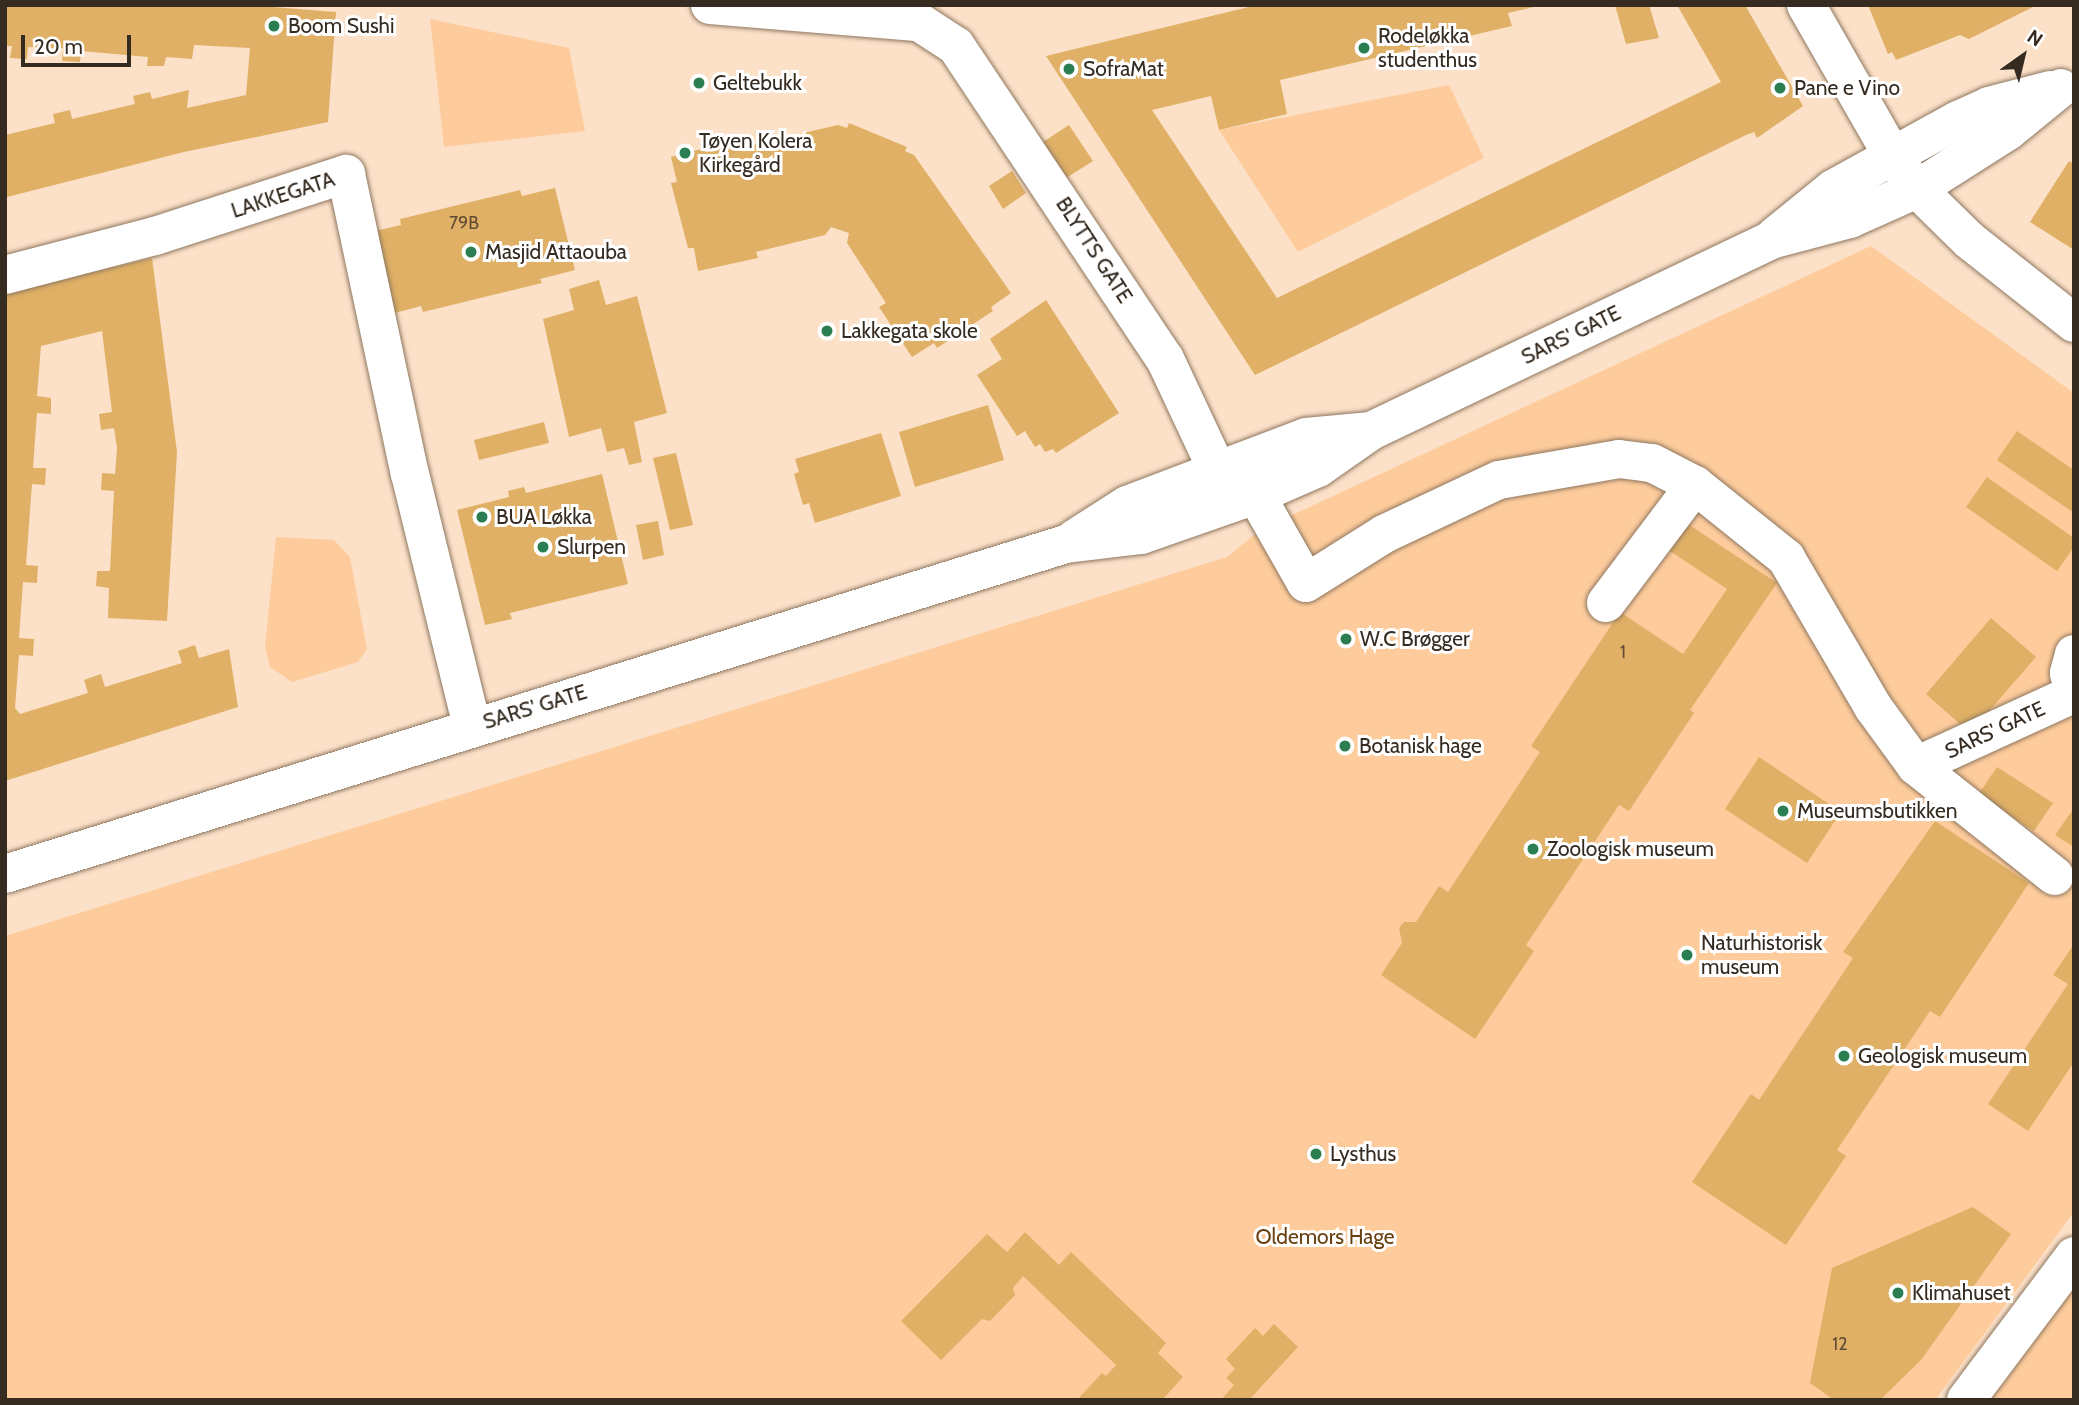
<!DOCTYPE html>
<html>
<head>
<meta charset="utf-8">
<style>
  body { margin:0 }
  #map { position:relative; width:2079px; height:1405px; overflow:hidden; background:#fce1c8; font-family:Cabin,sans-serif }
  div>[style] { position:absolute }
  .green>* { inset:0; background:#fecc9c }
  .building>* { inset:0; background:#dfb065 }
  .round { border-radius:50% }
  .roads { filter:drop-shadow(0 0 2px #8e7760) drop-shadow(0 0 2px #8e7760) }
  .minor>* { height:38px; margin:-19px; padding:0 19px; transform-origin:19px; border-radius:19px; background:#fff }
  .major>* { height:38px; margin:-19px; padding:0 19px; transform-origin:19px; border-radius:19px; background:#fff }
  .dots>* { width:19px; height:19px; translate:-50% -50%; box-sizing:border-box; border:4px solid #fff; border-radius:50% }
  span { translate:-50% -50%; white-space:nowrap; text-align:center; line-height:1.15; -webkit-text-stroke:6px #fff; paint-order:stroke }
  .number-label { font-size:18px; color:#604c32 }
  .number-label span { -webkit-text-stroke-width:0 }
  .poi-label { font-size:21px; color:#352b21 }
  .left { translate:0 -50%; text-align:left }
  .street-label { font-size:21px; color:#352b21 }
  .park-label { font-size:21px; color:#683f0f }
  .frame { position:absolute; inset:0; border:7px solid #352b21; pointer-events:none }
  .north { position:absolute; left:1988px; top:21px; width:70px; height:70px; -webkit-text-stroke:5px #fff; paint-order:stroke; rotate:34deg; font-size:19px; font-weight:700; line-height:28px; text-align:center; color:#352b21 }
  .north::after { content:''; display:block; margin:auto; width:24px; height:32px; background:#352b21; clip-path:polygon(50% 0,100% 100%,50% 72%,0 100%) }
  .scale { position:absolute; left:21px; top:35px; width:110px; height:32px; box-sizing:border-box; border:4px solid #352b21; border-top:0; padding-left:9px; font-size:21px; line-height:24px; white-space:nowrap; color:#352b21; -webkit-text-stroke:5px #fff; paint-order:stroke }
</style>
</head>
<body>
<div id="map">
  <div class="green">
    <i style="clip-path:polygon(430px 19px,569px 48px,585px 131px,444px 147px)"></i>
    <i style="clip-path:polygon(1449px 85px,1484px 158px,1298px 252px,1219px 130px)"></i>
    <i style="clip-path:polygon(1871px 246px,2074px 393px,2074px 1212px,1935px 1400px,5px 1400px,5px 936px,1227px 557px,1260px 530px)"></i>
    <i style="clip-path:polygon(276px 537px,334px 540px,350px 557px,367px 649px,358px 662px,292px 682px,270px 667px,265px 647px)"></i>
    <i style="clip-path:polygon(2074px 1287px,2074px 1400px,1991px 1400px)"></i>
  </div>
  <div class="building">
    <i style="clip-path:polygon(5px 5px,248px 5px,336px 12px,328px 122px,184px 152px,7px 197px,5px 135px,55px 123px,53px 114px,70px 110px,72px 119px,135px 104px,133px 96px,150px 92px,152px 99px,189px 90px,187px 108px,246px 95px,250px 48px,194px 45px,192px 59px,166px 57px,164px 66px,147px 66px,148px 57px,81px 51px,80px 62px,62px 61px,63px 48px,55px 48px,28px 47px,27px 59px,10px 58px,12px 46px,5px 46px)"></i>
    <i style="clip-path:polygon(1257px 5px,1538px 6px,1508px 13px,1512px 26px,1280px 80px,1287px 114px,1219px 130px,1211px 96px,1152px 110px,1277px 298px,1721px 82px,1677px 5px,1745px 5px,1803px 106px,1757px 138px,1754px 132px,1746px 135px,1255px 375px,1046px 56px)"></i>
    <i style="clip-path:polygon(1615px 5px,1649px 5px,1659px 38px,1626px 44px)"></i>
    <i style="clip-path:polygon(1868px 5px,2037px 5px,1969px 39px,1960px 35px,1896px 60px,1892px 52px,1888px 54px)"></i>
    <i style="clip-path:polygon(849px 123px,907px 147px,905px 151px,914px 155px,1011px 293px,991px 307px,993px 311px,937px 348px,934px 343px,912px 357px,879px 307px,886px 303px,847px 243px,849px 233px,831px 227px,825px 235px,756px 252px,758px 258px,698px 271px,694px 248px,688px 248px,671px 183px,677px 182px,671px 157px,728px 142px,730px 150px,838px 125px,847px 128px)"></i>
    <i style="clip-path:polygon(1069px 125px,1093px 161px,1066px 178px,1043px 142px)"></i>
    <i style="clip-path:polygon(2069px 161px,2074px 164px,2074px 250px,2030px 222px)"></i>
    <i style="clip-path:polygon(1012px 171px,1026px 193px,1003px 209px,989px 186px)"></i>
    <i style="clip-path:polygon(555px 188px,575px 270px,540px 279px,542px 283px,423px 312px,421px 306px,387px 315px,367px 233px,401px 225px,400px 219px,520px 190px,522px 196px)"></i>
    <i style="clip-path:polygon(152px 258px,177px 452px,167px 621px,108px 618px,109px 588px,96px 586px,97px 571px,110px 571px,114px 491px,101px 490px,102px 473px,115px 474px,117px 448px,114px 428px,101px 430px,99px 414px,112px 412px,102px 331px,41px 346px,37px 396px,51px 398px,51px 414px,37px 413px,33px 468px,46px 468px,45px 485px,32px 484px,26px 565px,38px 566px,37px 583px,23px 582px,19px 638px,34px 639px,33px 656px,19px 655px,15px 708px,20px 714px,88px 693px,84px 680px,101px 674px,105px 687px,182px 663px,178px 651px,195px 645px,199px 658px,229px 649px,238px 707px,5px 781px,5px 293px)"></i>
    <i style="clip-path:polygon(599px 280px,606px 305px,637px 296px,667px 413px,634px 422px,642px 462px,629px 465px,624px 448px,607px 452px,601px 428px,569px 437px,543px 319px,574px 310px,569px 289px)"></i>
    <i style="clip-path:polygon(1046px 300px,1119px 413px,1056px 453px,1053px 449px,1045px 452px,1040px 444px,1035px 447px,1025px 431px,1017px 436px,977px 375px,1002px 359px,990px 339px)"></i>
    <i style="clip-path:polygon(988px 405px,1004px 460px,915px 487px,899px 432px)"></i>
    <i style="clip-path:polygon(544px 422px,549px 443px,479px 460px,474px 440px)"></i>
    <i style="clip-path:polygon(2017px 431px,2074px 470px,2074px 513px,1997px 460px)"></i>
    <i style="clip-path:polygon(881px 433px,901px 496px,815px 523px,809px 503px,803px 505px,794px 474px,799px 472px,795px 459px)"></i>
    <i style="clip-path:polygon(676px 453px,693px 525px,670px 530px,653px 458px)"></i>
    <i style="clip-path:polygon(602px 474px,628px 584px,510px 613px,512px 619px,485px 625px,457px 510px,509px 497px,508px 491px,524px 487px,526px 493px)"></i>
    <i style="clip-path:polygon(1987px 477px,2074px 538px,2074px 547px,2057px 571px,1966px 507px)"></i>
    <i style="clip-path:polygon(658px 521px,664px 555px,643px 560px,636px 525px)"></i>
    <i style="clip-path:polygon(1685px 522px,1777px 583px,1690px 710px,1694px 713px,1629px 811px,1619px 805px,1526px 945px,1534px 951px,1475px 1039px,1381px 975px,1402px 943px,1399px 928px,1404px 922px,1416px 922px,1439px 886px,1448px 892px,1540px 752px,1531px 746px,1620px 612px,1683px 654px,1727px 589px,1667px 549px)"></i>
    <i style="clip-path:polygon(1991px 618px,2036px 657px,1970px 733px,1926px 694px)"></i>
    <i style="clip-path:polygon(1759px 757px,1841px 812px,1807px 863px,1725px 809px)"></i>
    <i style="clip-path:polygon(1997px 767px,2053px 803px,2034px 831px,1978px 795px)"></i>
    <i style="clip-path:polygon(2074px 808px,2074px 847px,2055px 835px)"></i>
    <i style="clip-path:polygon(1935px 821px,2029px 883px,1940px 1017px,1930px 1011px,1837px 1150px,1846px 1156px,1786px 1245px,1692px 1182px,1751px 1094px,1759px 1100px,1853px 958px,1843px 952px)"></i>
    <i style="clip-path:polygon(2074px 944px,2074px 1062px,2028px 1131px,1988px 1104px,2068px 984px,2053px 975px)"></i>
    <i class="round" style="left:1306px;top:1144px;width:20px;height:20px"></i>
    <i style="clip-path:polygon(1973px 1207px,2011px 1234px,1921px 1360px,1880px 1400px,1834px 1400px,1810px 1383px,1832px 1268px)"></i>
    <i style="clip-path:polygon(1025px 1232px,1059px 1265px,1071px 1252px,1166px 1343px,1158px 1353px,1183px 1377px,1162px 1400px,1077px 1400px,1102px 1373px,1106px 1376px,1116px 1365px,1023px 1276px,1013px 1288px,1015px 1295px,990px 1321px,982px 1319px,941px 1360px,901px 1321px,987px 1234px,1007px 1252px)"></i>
    <i style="clip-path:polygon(1274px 1324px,1298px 1347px,1249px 1400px,1221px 1400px,1234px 1385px,1226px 1378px,1235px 1369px,1226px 1359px,1255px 1328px,1263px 1336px)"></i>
  </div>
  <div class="roads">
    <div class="minor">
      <i style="left:710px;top:5px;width:210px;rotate:4.7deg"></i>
      <i style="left:919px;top:22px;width:44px;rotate:33deg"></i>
      <i style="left:956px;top:46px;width:376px;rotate:56.3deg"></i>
      <i style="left:1165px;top:359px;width:158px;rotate:64.9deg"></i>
      <i style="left:1806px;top:5px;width:175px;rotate:60.2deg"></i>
      <i style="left:1893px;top:157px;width:40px;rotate:53deg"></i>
      <i style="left:1917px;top:189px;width:73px;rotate:44.4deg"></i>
      <i style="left:1969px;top:240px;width:134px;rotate:38.3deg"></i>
      <i style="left:5px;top:275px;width:155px;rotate:-14.6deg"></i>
      <i style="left:155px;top:236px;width:201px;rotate:-18deg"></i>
      <i style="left:346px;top:174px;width:307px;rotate:78deg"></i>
      <i style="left:410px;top:474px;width:260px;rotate:76.2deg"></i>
      <i style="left:1256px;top:495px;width:101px;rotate:60.4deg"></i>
      <i style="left:1306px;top:583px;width:92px;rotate:-32.1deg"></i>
      <i style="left:1384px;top:534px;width:127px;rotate:-25.2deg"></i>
      <i style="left:1499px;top:480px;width:122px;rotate:-9.9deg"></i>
      <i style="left:1619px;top:459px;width:33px;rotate:7deg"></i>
      <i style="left:1652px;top:463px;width:48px;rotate:27.1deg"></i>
      <i style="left:1695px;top:485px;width:117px;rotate:38.7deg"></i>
      <i style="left:1786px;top:558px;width:173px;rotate:59.7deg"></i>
      <i style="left:1873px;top:707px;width:73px;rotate:53.9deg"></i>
      <i style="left:1916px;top:766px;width:177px;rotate:38.4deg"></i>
      <i style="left:1606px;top:603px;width:148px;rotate:-53deg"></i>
      <i style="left:2074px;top:654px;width:20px;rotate:105deg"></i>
      <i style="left:2069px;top:673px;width:22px;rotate:77deg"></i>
      <i style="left:1916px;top:766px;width:173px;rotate:-24.6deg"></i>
      <i style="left:1966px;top:1400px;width:180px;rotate:-53.1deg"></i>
    </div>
    <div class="major">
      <i style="left:1775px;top:236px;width:75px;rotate:-39deg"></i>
      <i style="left:1833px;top:189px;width:143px;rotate:-28.9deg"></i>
      <i style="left:1958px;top:120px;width:34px;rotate:-24deg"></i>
      <i style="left:1989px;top:106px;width:63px;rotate:-14.7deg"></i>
      <i style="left:1074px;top:539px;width:63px;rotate:-32.7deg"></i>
      <i style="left:1127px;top:505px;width:191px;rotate:-20.8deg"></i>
      <i style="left:1306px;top:437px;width:63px;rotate:-5.4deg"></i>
      <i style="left:5px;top:874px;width:1111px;rotate:-17.28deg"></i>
      <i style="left:1066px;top:544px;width:76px;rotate:-6.8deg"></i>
      <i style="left:1141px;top:535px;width:122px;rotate:-19.2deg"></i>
      <i style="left:1256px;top:495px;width:68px;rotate:-23.5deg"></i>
      <i style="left:1318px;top:468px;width:65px;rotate:-34.9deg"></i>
      <i style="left:1371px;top:431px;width:443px;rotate:-25.5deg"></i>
      <i style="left:1771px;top:240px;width:82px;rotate:-14.9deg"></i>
      <i style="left:1850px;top:219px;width:73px;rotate:-24.1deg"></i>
      <i style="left:1917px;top:189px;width:108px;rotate:-32.5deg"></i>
      <i style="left:2008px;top:131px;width:68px;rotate:-39.1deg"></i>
    </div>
  </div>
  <div class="dots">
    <i style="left:274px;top:26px;background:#2a7e51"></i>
    <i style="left:1364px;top:48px;background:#2a7e51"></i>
    <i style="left:1069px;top:69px;background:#2a7e51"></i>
    <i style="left:699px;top:83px;background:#2a7e51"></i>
    <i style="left:1780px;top:88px;background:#2a7e51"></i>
    <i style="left:685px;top:153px;background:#2a7e51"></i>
    <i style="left:471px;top:252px;background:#2a7e51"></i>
    <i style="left:827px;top:331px;background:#2a7e51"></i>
    <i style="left:482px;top:517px;background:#2a7e51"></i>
    <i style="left:543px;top:547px;background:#2a7e51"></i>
    <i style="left:1346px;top:639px;background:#2a7e51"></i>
    <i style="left:1345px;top:746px;background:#2a7e51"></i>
    <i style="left:1783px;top:811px;background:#2a7e51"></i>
    <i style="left:1533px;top:849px;background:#2a7e51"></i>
    <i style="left:1687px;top:955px;background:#2a7e51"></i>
    <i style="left:1844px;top:1056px;background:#2a7e51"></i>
    <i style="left:1316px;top:1154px;background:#2a7e51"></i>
    <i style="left:1898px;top:1293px;background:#2a7e51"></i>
  </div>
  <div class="number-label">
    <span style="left:464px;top:223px">79B</span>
    <span style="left:1623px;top:652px">1</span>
    <span style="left:1840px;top:1344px">12</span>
  </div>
  <div class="poi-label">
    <span class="left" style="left:288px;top:26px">Boom Sushi</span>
    <span class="left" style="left:1378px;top:48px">Rodeløkka<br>studenthus</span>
    <span class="left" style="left:1083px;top:69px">SofraMat</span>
    <span class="left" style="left:713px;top:83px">Geltebukk</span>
    <span class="left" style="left:1794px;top:88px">Pane e Vino</span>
    <span class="left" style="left:699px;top:153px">Tøyen Kolera<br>Kirkegård</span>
    <span class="left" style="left:485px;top:252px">Masjid Attaouba</span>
    <span class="left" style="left:841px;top:331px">Lakkegata skole</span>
    <span class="left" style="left:496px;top:517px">BUA Løkka</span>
    <span class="left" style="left:557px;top:547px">Slurpen</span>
    <span class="left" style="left:1360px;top:639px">W.C Brøgger</span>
    <span class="left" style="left:1359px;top:746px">Botanisk hage</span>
    <span class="left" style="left:1797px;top:811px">Museumsbutikken</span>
    <span class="left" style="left:1547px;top:849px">Zoologisk museum</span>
    <span class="left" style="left:1701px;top:955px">Naturhistorisk<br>museum</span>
    <span class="left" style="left:1858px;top:1056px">Geologisk museum</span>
    <span class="left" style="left:1330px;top:1154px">Lysthus</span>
    <span class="left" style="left:1912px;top:1293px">Klimahuset</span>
  </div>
  <div class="street-label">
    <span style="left:283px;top:195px;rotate:-18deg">LAKKEGATA</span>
    <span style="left:1094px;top:250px;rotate:57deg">BLYTTS GATE</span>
    <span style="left:1571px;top:335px;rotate:-26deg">SARS' GATE</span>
    <span style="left:535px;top:707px;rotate:-17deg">SARS' GATE</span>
    <span style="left:1995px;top:730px;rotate:-25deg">SARS' GATE</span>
  </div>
  <div class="park-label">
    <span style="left:1325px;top:1237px">Oldemors Hage</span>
  </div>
  <div class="frame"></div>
  <div class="north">N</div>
  <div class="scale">20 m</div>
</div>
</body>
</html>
